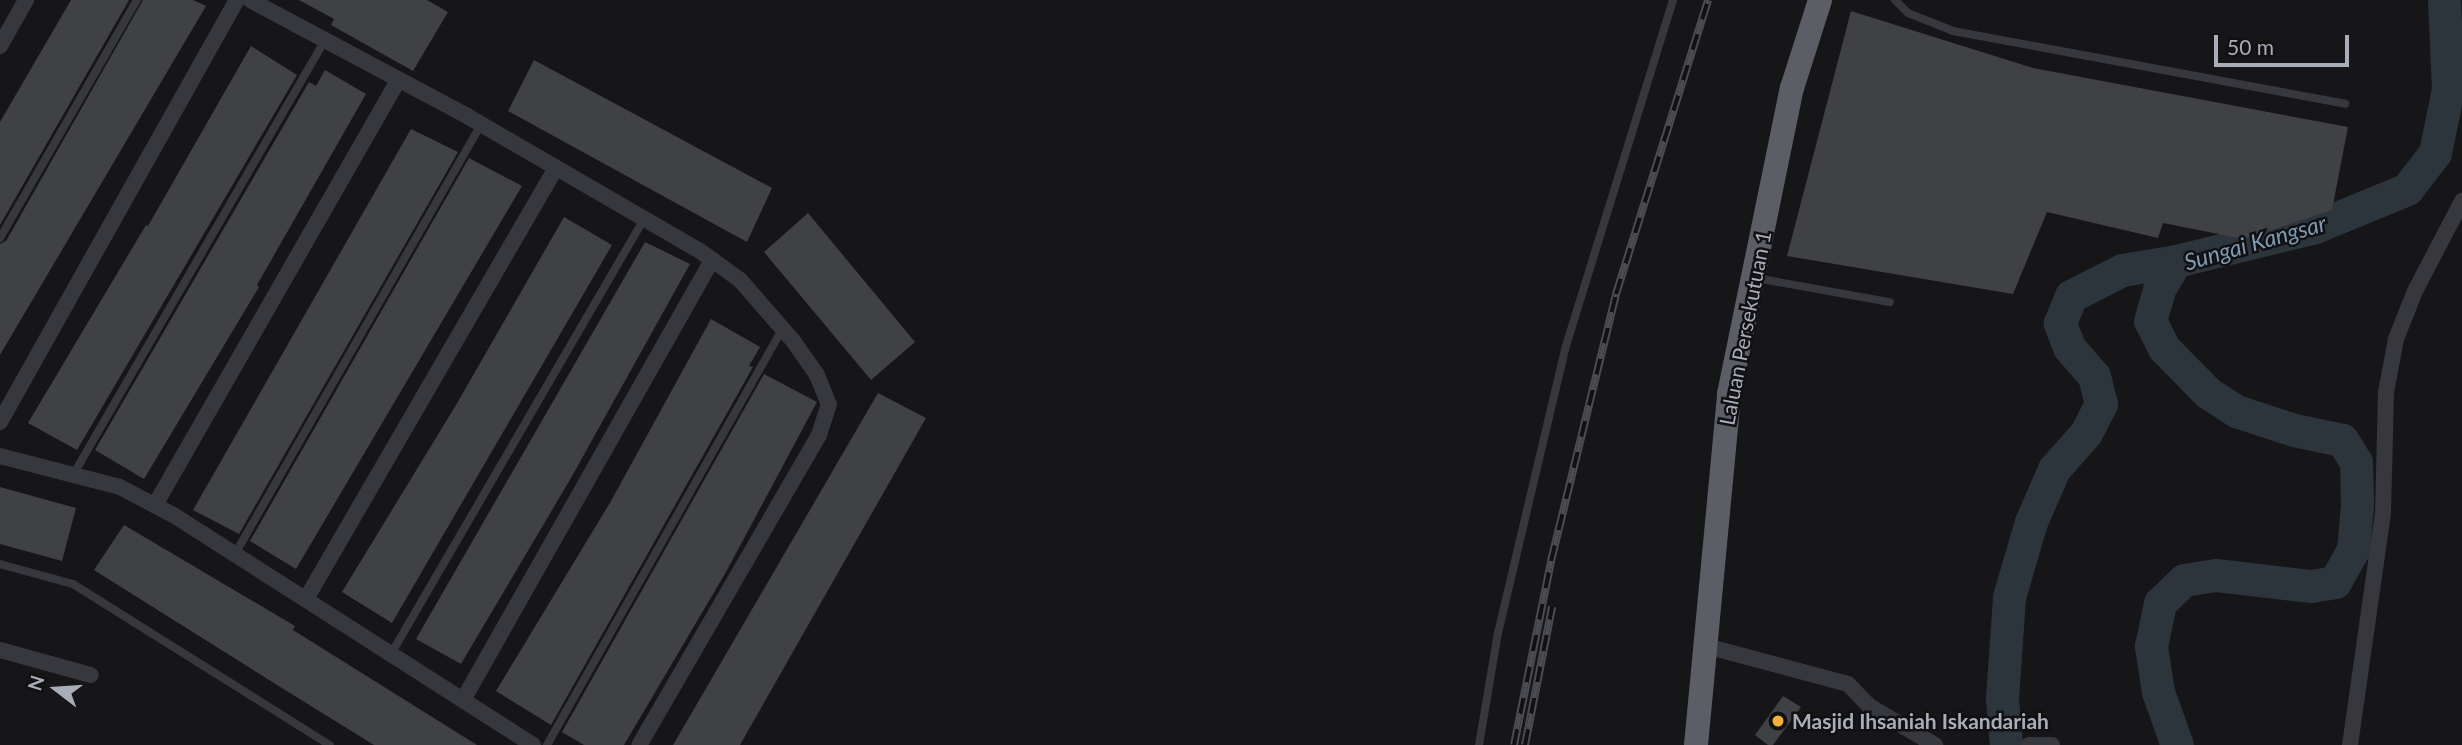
<!DOCTYPE html>
<html>
<head>
<meta charset="utf-8">
<style>
  body { margin:0 }
  #map { position:relative; width:2462px; height:745px; overflow:hidden; background:#161618; font-family:Lato,sans-serif }
  div>[style] { position:absolute }
  .river>* { height:33px; margin:-16.5px; padding:0 16.5px; transform-origin:16.5px; border-radius:16.5px; background:#2c353c }
  .building>* { inset:0; background:#404145 }
  .service>* { height:8px; margin:-4px; padding:0 4px; transform-origin:4px; border-radius:4px; background:#37383d }
  .minor>* { height:16px; margin:-8px; padding:0 8px; transform-origin:8px; border-radius:8px; background:#37383d }
  .trunk>* { height:24px; margin:-12px; padding:0 12px; transform-origin:12px; border-radius:12px; background:#5b5e65 }
  .rail>* { height:8px; margin-top:-4px; transform-origin:0; background:repeating-linear-gradient(90deg,#111113 0 16px,#4a4c52 0 32px); box-sizing:border-box; border-block:2px solid #4a4c52 }
  .dots>* { width:19px; height:19px; translate:-50% -50%; box-sizing:border-box; border:4px solid #111113; border-radius:50% }
  span { translate:-50% -50%; white-space:nowrap; text-align:center; line-height:1.15; -webkit-text-stroke:5px #111113; paint-order:stroke }
  .street-label { font-size:21px; color:#a8adb8 }
  .poi-label { font-size:21px; color:#a8adb8; font-weight:700 }
  .left { translate:0 -50%; text-align:left }
  .water-label { font-size:23px; color:#7f9bb3; font-style:italic }
  .north { position:absolute; left:21px; top:654px; width:70px; height:70px; -webkit-text-stroke:5px #111113; paint-order:stroke; rotate:287deg; font-size:19px; font-weight:700; line-height:28px; text-align:center; color:#a8adb8 }
  .north::after { content:''; display:block; margin:auto; width:24px; height:32px; background:#a8adb8; clip-path:polygon(50% 0,100% 100%,50% 72%,0 100%) }
  .scale { position:absolute; left:2214px; top:35px; width:135px; height:32px; box-sizing:border-box; border:4px solid #a8adb8; border-top:0; padding-left:9px; font-size:21px; line-height:24px; white-space:nowrap; color:#a8adb8; -webkit-text-stroke:5px #111113; paint-order:stroke }
</style>
</head>
<body>
<div id="map">
  <div class="river">
    <i style="left:2006px;top:745px;width:47px;rotate:-94.9deg"></i>
    <i style="left:2002px;top:698px;width:101px;rotate:-86deg"></i>
    <i style="left:2009px;top:597px;width:78px;rotate:-73.7deg"></i>
    <i style="left:2031px;top:522px;width:58px;rotate:-66.5deg"></i>
    <i style="left:2054px;top:469px;width:48px;rotate:-48.4deg"></i>
    <i style="left:2086px;top:433px;width:33px;rotate:-63deg"></i>
    <i style="left:2101px;top:404px;width:29px;rotate:-104deg"></i>
    <i style="left:2094px;top:376px;width:38px;rotate:-131deg"></i>
    <i style="left:2069px;top:347px;width:26px;rotate:-111deg"></i>
    <i style="left:2060px;top:323px;width:29px;rotate:-68deg"></i>
    <i style="left:2071px;top:296px;width:57px;rotate:-27deg"></i>
    <i style="left:2122px;top:270px;width:55px;rotate:-9.5deg"></i>
    <i style="left:2177px;top:745px;width:56px;rotate:-109.7deg"></i>
    <i style="left:2158px;top:692px;width:47px;rotate:-98.7deg"></i>
    <i style="left:2151px;top:646px;width:44px;rotate:-78.2deg"></i>
    <i style="left:2160px;top:603px;width:33px;rotate:-44deg"></i>
    <i style="left:2184px;top:580px;width:32px;rotate:-9deg"></i>
    <i style="left:2216px;top:575px;width:96px;rotate:6.6deg"></i>
    <i style="left:2311px;top:586px;width:24px;rotate:-9deg"></i>
    <i style="left:2335px;top:582px;width:37px;rotate:-61deg"></i>
    <i style="left:2353px;top:550px;width:45px;rotate:-84.9deg"></i>
    <i style="left:2357px;top:505px;width:43px;rotate:-91.3deg"></i>
    <i style="left:2356px;top:462px;width:26px;rotate:-122deg"></i>
    <i style="left:2342px;top:440px;width:49px;rotate:-168.2deg"></i>
    <i style="left:2294px;top:430px;width:61px;rotate:-161.9deg"></i>
    <i style="left:2236px;top:411px;width:33px;rotate:-147deg"></i>
    <i style="left:2208px;top:393px;width:63px;rotate:-134.4deg"></i>
    <i style="left:2164px;top:348px;width:30px;rotate:-117deg"></i>
    <i style="left:2150px;top:321px;width:33px;rotate:-74deg"></i>
    <i style="left:2159px;top:289px;width:33px;rotate:-59deg"></i>
    <i style="left:2176px;top:261px;width:143px;rotate:-13.7deg"></i>
    <i style="left:2315px;top:227px;width:100px;rotate:-22.4deg"></i>
    <i style="left:2407px;top:189px;width:46px;rotate:-52.1deg"></i>
    <i style="left:2435px;top:153px;width:65px;rotate:-78.5deg"></i>
    <i style="left:2448px;top:89px;width:89px;rotate:-92.6deg"></i>
  </div>
  <div class="building">
    <i style="clip-path:polygon(71px 0,129px 0,0 225px,0 122px)"></i>
    <i style="clip-path:polygon(143px 0,193px 0,206px 6px,0 355px,0 244px,6px 241px)"></i>
    <i style="clip-path:polygon(299px 0,427px 0,448px 12px,413px 71px,331px 25px,334px 19px)"></i>
    <i style="clip-path:polygon(1851px 11px,2033px 68px,2348px 127px,2332px 210px,2244px 239px,2163px 223px,2158px 238px,2047px 212px,2013px 294px,1787px 256px)"></i>
    <i style="clip-path:polygon(251px 46px,297px 75px,77px 450px,28px 423px,146px 225px,148px 226px)"></i>
    <i style="clip-path:polygon(534px 60px,772px 188px,747px 242px,508px 111px)"></i>
    <i style="clip-path:polygon(325px 70px,366px 94px,257px 285px,259px 287px,144px 479px,95px 450px,309px 82px,316px 86px)"></i>
    <i style="clip-path:polygon(411px 129px,458px 152px,239px 534px,193px 510px)"></i>
    <i style="clip-path:polygon(469px 158px,522px 186px,296px 569px,250px 541px)"></i>
    <i style="clip-path:polygon(808px 213px,915px 342px,871px 380px,764px 252px)"></i>
    <i style="clip-path:polygon(564px 217px,612px 245px,392px 623px,342px 592px,456px 405px)"></i>
    <i style="clip-path:polygon(645px 242px,690px 264px,571px 478px,461px 664px,416px 639px)"></i>
    <i style="clip-path:polygon(711px 319px,760px 347px,749px 366px,753px 367px,551px 725px,496px 691px,611px 501px)"></i>
    <i style="clip-path:polygon(764px 374px,817px 402px,726px 572px,624px 745px,584px 745px,562px 732px)"></i>
    <i style="clip-path:polygon(878px 393px,926px 418px,740px 745px,673px 745px)"></i>
    <i style="clip-path:polygon(0 487px,76px 508px,62px 561px,0 544px)"></i>
    <i style="clip-path:polygon(124px 525px,295px 626px,293px 630px,477px 745px,374px 745px,277px 685px,94px 570px)"></i>
    <i style="clip-path:polygon(1783px 696px,1801px 707px,1773px 745px,1768px 745px,1755px 735px)"></i>
  </div>
  <div class="service">
    <i style="left:1895px;top:0;width:18px;rotate:45deg"></i>
    <i style="left:1908px;top:13px;width:48px;rotate:21.8deg"></i>
    <i style="left:1953px;top:31px;width:399px;rotate:10.5deg"></i>
    <i style="left:0;top:238px;width:275px;rotate:-60.1deg"></i>
    <i style="left:1756px;top:278px;width:136px;rotate:10.2deg"></i>
    <i style="left:73px;top:475px;width:503px;rotate:-59.92deg"></i>
    <i style="left:235px;top:554px;width:495px;rotate:-60.2deg"></i>
    <i style="left:0;top:564px;width:76px;rotate:15.3deg"></i>
    <i style="left:73px;top:584px;width:303px;rotate:32.1deg"></i>
    <i style="left:391px;top:654px;width:503px;rotate:-59.82deg"></i>
    <i style="left:547px;top:745px;width:478px;rotate:-60.5deg"></i>
    <i style="left:1479px;top:745px;width:114px;rotate:-80.4deg"></i>
    <i style="left:1498px;top:633px;width:292px;rotate:-76.7deg"></i>
    <i style="left:1565px;top:349px;width:365px;rotate:-72.8deg"></i>
  </div>
  <div class="minor">
    <i style="left:250px;top:0;width:246px;rotate:28.1deg"></i>
    <i style="left:467px;top:116px;width:269px;rotate:30.1deg"></i>
    <i style="left:700px;top:251px;width:49px;rotate:35.9deg"></i>
    <i style="left:740px;top:280px;width:82px;rotate:48.9deg"></i>
    <i style="left:794px;top:342px;width:40px;rotate:55.1deg"></i>
    <i style="left:817px;top:375px;width:31px;rotate:68deg"></i>
    <i style="left:829px;top:404px;width:33px;rotate:108deg"></i>
    <i style="left:819px;top:435px;width:358px;rotate:120.1deg"></i>
    <i style="left:0;top:46px;width:53px;rotate:-60.5deg"></i>
    <i style="left:0;top:422px;width:484px;rotate:-60.7deg"></i>
    <i style="left:0;top:456px;width:124px;rotate:14.5deg"></i>
    <i style="left:120px;top:487px;width:62px;rotate:27.8deg"></i>
    <i style="left:175px;top:516px;width:425px;rotate:32.6deg"></i>
    <i style="left:155px;top:505px;width:490px;rotate:-60.2deg"></i>
    <i style="left:306px;top:599px;width:498px;rotate:-59.9deg"></i>
    <i style="left:1706px;top:646px;width:147px;rotate:15deg"></i>
    <i style="left:1848px;top:684px;width:30px;rotate:46deg"></i>
    <i style="left:1869px;top:706px;width:77px;rotate:30.6deg"></i>
    <i style="left:0;top:650px;width:94px;rotate:15.4deg"></i>
    <i style="left:463px;top:700px;width:506px;rotate:-60.49deg"></i>
    <i style="left:2029px;top:745px;width:23px"></i>
    <i style="left:2350px;top:745px;width:233px;rotate:-81.9deg"></i>
    <i style="left:2383px;top:514px;width:122px;rotate:-88.6deg"></i>
    <i style="left:2386px;top:392px;width:54px;rotate:-79.3deg"></i>
    <i style="left:2396px;top:339px;width:52px;rotate:-68.4deg"></i>
    <i style="left:2415px;top:291px;width:102px;rotate:-62.4deg"></i>
  </div>
  <div class="trunk">
    <i style="left:1696px;top:745px;width:353px;rotate:-84.6deg"></i>
    <i style="left:1729px;top:394px;width:312px;rotate:-78.4deg"></i>
    <i style="left:1792px;top:88px;width:92px;rotate:-72.3deg"></i>
  </div>
  <div class="rail">
    <i style="left:1514px;top:745px;width:188px;rotate:-78.6deg"></i>
    <i style="left:1551px;top:561px;width:275px;rotate:-76.3deg"></i>
    <i style="left:1616px;top:294px;width:308px;rotate:-72.6deg"></i>
    <i style="left:1525px;top:745px;width:141px;rotate:-78.9deg"></i>
  </div>
  <div class="dots">
    <i style="left:1778px;top:721px;background:#f2b134"></i>
  </div>
  <div class="street-label">
    <span style="left:1745px;top:328px;rotate:-79deg">Laluan Persekutuan 1</span>
  </div>
  <div class="poi-label">
    <span class="left" style="left:1792px;top:721px">Masjid Ihsaniah Iskandariah</span>
  </div>
  <div class="water-label">
    <span style="left:2255px;top:242px;rotate:-16deg">Sungai Kangsar</span>
  </div>
  <div class="north">N</div>
  <div class="scale">50 m</div>
</div>
</body>
</html>
